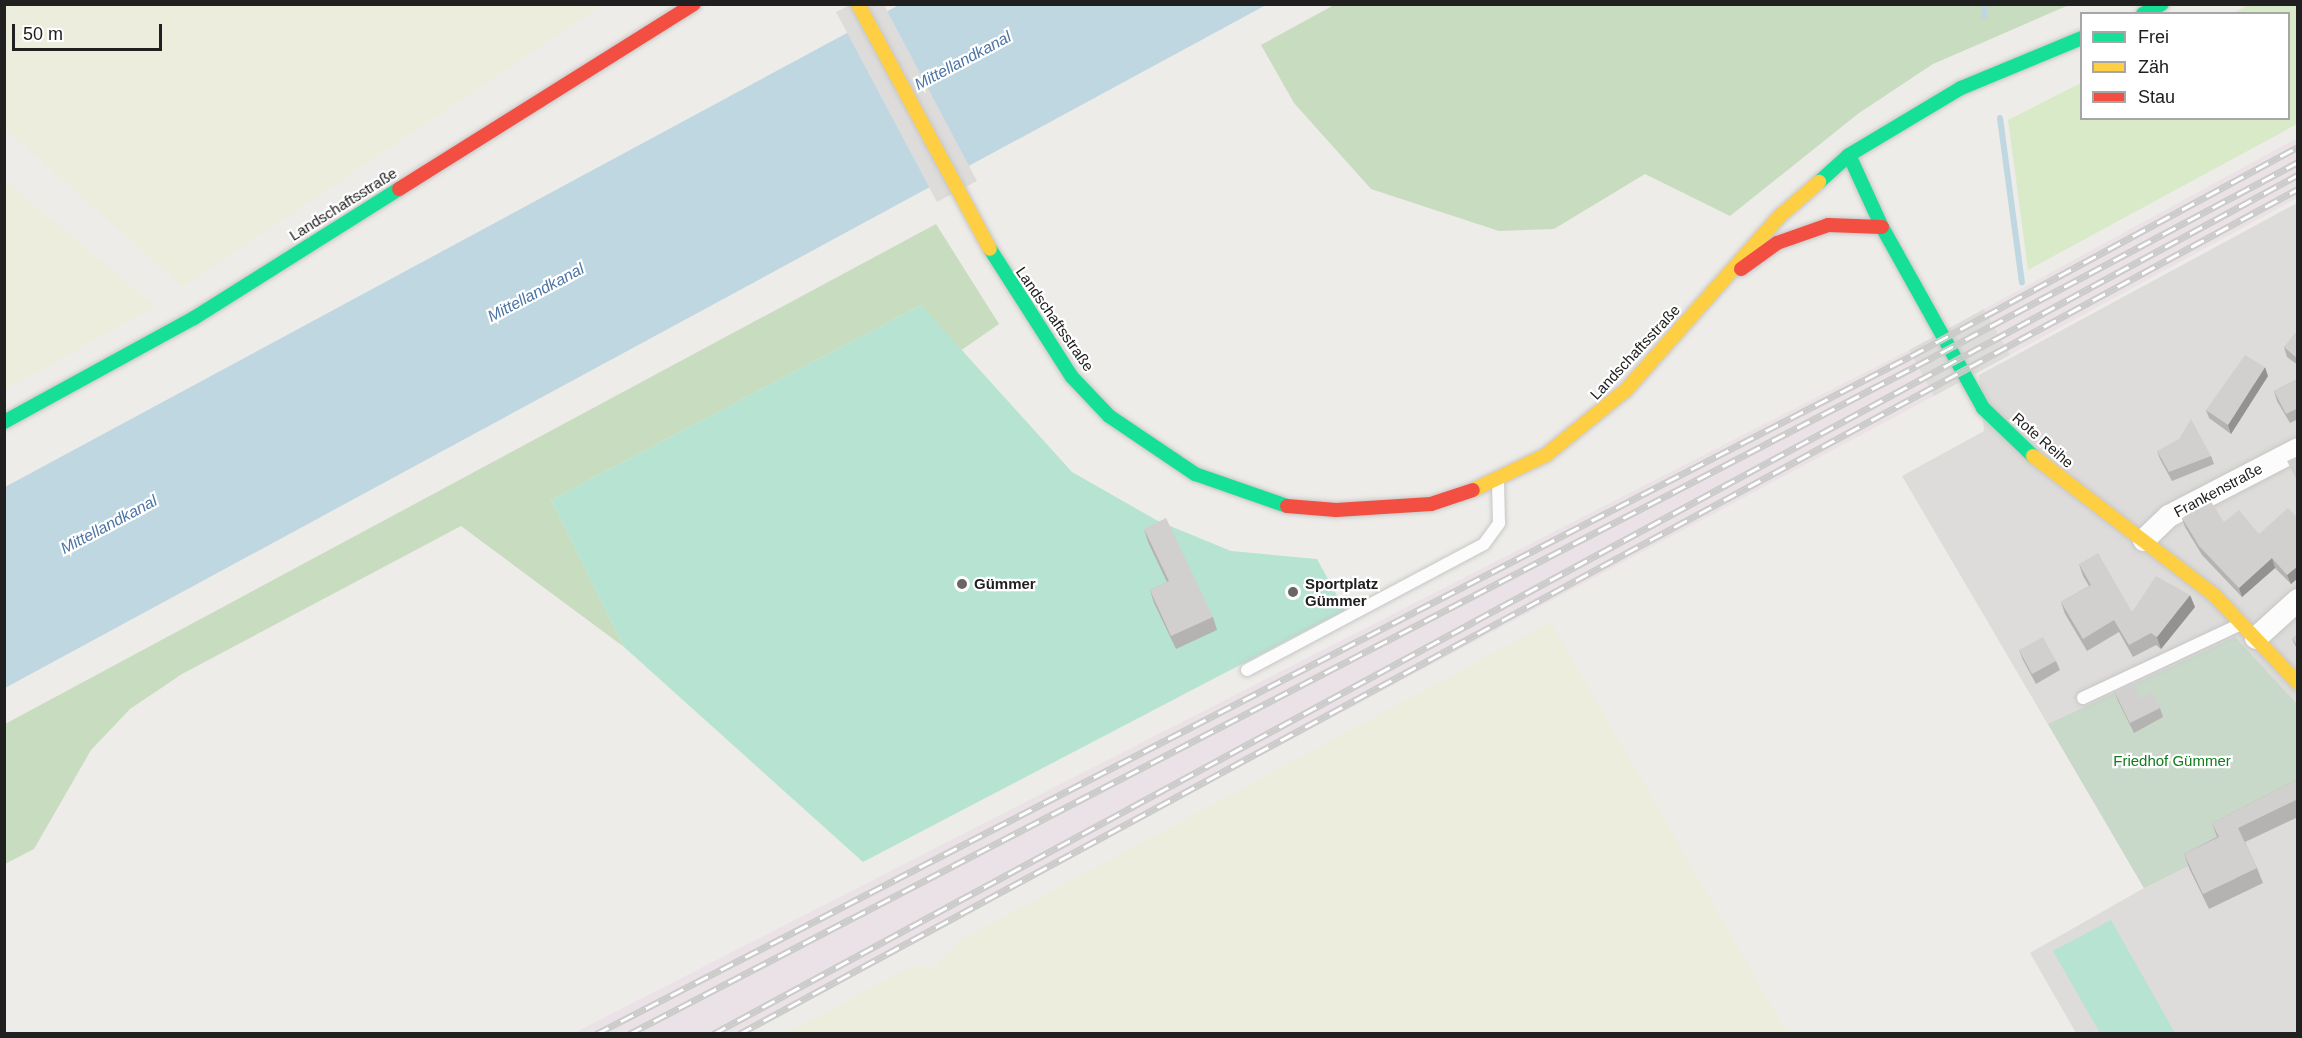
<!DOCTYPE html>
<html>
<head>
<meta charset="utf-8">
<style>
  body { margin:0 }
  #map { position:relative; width:2302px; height:1038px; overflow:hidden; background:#eeece9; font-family:Arial,sans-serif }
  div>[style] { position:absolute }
  .residential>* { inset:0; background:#dddcda }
  .industrial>* { inset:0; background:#ebe2e7 }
  .farmland>* { inset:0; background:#eceddd }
  .grass>* { inset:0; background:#d9eac9 }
  .forest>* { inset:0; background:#c8dcbf }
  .cemetery>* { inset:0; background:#c8d8c9 }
  .pitch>* { inset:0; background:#b6e3d2 }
  .water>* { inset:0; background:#bed7e0 }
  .pier>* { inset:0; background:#dddcdb }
  .stream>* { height:6px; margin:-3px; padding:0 3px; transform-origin:3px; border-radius:3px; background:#bed7e0 }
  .roads { filter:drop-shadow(0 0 2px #c7c6c5) drop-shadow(0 0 2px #c7c6c5) }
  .lane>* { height:12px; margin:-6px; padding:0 6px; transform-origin:6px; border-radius:6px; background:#fcfcfc }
  .street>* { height:22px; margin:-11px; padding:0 11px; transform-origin:11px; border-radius:11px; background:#fcfcfc }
  .fast>* { height:14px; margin:-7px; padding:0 7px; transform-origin:7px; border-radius:7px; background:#16e098 }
  .slow>* { height:14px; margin:-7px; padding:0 7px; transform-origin:7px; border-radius:7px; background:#ffcf43 }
  .jam>* { height:14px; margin:-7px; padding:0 7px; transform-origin:7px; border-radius:7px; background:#f24e42 }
  .rail>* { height:7px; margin-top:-3.5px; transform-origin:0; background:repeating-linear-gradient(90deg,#fff 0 14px,#cbcbca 0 28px); box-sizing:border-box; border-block:2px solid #cbcbca }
  .wall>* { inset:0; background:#b5b3b1 }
  .shaded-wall>* { inset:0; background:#939290 }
  .building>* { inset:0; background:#d2d0ce }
  .dots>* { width:16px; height:16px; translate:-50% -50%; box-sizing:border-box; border:3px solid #fff; border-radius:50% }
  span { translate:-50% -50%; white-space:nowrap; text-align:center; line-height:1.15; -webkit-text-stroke:4.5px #fff; paint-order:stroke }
  .street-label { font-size:15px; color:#202020 }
  .poi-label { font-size:15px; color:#202020; font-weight:700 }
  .left { translate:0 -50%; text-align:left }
  .park-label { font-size:15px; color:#107c1d }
  .water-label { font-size:16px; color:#4c75a5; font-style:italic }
  .frame { position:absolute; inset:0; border:6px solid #202020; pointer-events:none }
  .legend { position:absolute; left:2080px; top:12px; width:210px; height:108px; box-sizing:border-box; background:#fff; border:2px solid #a6a6a6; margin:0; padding:8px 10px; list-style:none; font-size:18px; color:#202020 }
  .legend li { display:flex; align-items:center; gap:12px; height:30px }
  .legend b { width:30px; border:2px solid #a6a6a6 }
  .scale { position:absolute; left:12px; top:24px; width:150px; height:27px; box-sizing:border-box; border:3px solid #202020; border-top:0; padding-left:8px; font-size:18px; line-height:21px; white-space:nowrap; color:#202020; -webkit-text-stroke:4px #fff; paint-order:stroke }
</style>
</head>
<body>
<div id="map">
  <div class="residential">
    <i style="clip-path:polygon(2297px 203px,2297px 1033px,2076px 1033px,2030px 953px,2144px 888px,1902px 476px,1984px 431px,1979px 375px)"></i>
  </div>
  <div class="industrial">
    <i style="clip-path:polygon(2297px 138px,2297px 198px,2010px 355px,1984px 309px)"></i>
    <i style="clip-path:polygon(1909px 350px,1934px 396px,742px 1033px,574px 1033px)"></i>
  </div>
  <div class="farmland">
    <i style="clip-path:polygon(5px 4px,602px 4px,602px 5px,183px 287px,5px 129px)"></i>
    <i style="clip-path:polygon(4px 180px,155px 306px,5px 390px,4px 390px)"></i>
    <i style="clip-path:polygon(1551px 622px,1787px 1033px,787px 1033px,912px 966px,936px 967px,959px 941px)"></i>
  </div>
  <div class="grass">
    <i style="clip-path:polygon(2250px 4px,2297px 5px,2297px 124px,2028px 270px,2008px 120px,2081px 83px,2082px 118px,2288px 118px,2288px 14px,2233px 13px)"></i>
  </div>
  <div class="forest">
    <i style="clip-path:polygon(1334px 5px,1334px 4px,2069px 5px,1933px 64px,1859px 113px,1730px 216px,1645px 174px,1554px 229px,1499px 231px,1371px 189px,1294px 103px,1261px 45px)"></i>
    <i style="clip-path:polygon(936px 224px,999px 324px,960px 351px,921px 305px,551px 500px,624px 647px,461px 526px,182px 674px,130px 709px,91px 750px,34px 849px,5px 864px,5px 724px)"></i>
  </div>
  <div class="cemetery">
    <i style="clip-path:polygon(2235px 637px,2297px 704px,2297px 795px,2216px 836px,2222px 849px,2144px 888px,2048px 724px)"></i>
  </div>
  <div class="pitch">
    <i style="clip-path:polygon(921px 305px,1072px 472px,1158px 521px,1231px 551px,1317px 559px,1345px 610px,863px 862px,624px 647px,551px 500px)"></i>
    <i style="clip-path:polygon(2111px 920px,2175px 1033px,2100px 1033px,2053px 951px)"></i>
  </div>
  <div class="water">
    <i style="clip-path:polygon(899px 5px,1266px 5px,5px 688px,5px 487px)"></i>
  </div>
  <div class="pier">
    <i style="clip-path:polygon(850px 5px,884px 5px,977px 181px,937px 202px,836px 12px)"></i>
    <i style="clip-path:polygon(1984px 309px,2010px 355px,1934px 396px,1909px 350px)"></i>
  </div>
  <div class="stream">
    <i style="left:1984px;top:4px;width:12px;rotate:90deg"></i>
    <i style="left:2000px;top:118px;width:166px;rotate:82.4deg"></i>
  </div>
  <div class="roads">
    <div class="lane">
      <i style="left:1247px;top:670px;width:268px;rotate:-28deg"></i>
      <i style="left:1484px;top:544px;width:26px;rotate:-54deg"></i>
      <i style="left:1499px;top:523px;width:40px;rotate:-91.4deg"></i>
      <i style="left:2083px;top:698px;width:172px;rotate:-25.1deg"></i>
    </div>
    <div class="street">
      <i style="left:2144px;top:540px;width:35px;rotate:-44deg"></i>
      <i style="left:2169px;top:516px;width:145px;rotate:-27.4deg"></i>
      <i style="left:2256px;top:638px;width:57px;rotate:-42.1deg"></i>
    </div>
    <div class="fast">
      <i style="left:2143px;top:14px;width:21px;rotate:-28deg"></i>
      <i style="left:1849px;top:155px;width:79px;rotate:65.4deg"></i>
      <i style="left:1882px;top:227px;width:207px;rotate:60.8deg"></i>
      <i style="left:1983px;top:408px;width:69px;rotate:43.8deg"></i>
      <i style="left:1819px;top:182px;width:40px;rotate:-42deg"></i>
      <i style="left:1849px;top:155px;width:131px;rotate:-30.9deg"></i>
      <i style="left:1961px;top:88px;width:131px;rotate:-22.5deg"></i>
      <i style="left:990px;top:249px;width:152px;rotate:57.4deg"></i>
      <i style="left:1072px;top:377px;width:54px;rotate:46.5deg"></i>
      <i style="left:1109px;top:416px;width:104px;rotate:34deg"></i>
      <i style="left:1195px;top:474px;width:97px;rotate:19.2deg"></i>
      <i style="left:4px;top:422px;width:217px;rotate:-28.7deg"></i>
      <i style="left:194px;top:318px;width:242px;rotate:-32.2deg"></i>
    </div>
    <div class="slow">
      <i style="left:858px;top:4px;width:278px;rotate:61.7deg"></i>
      <i style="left:2033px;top:456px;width:227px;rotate:37.5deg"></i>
      <i style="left:2213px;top:594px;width:123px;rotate:46.3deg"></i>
      <i style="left:1473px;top:490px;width:81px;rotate:-25.6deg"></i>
      <i style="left:1546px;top:455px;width:103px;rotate:-39.1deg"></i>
      <i style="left:1626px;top:390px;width:232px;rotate:-48.5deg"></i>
      <i style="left:1780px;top:216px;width:52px;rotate:-41.1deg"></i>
    </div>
    <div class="jam">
      <i style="left:399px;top:189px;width:348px;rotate:-32.1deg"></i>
      <i style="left:1741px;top:269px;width:44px;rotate:-35.8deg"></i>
      <i style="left:1777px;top:243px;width:54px;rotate:-19.4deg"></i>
      <i style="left:1828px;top:225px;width:54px;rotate:2.1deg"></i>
      <i style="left:1287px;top:506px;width:49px;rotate:4.7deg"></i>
      <i style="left:1336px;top:510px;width:95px;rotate:-3.6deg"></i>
      <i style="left:1431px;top:504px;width:44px;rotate:-18.4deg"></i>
    </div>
  </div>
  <div class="rail">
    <i style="left:596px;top:1034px;width:1479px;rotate:-27.28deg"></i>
    <i style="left:1911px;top:356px;width:440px;rotate:-28.4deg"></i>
    <i style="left:629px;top:1034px;width:1450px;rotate:-27.43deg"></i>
    <i style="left:1916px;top:366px;width:433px;rotate:-28.1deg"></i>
    <i style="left:713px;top:1034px;width:1803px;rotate:-28.46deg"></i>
    <i style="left:739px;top:1034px;width:1773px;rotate:-28.46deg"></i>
  </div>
  <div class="wall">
    <i style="clip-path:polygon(2298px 335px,2298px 365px,2287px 357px,2284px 347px)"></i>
    <i style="clip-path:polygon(2268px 376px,2231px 434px,2209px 418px,2206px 410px)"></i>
    <i style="clip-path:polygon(2298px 379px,2298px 419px,2290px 423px,2277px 401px,2274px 391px)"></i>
    <i style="clip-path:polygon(2157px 451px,2211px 456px,2214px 464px,2172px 481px,2160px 459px)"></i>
    <i style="clip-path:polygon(2182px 518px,2259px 534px,2298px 518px,2298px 578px,2291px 584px,2275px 568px,2242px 597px,2202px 555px,2185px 527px)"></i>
    <i style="clip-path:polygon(1144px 529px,1213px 617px,1217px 630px,1176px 649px,1154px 603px,1150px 590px,1167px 582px,1148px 542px)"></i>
    <i style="clip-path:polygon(2079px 564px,2132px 612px,2195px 607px,2161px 649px,2156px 645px,2133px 657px,2119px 632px,2087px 651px,2065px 614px,2061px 602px,2089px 586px,2083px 576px)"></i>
    <i style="clip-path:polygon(2298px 634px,2298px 651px,2292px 639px)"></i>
    <i style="clip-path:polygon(2019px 650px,2056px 661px,2060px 670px,2036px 684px,2023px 660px)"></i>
    <i style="clip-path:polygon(2114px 691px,2140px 699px,2160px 708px,2163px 717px,2134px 733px,2118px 701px)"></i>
    <i style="clip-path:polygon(2298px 779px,2298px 817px,2245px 842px,2257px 868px,2263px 883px,2209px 909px,2189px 868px,2184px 854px,2217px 837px,2212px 823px)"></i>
  </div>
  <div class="shaded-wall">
    <i style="clip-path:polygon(2265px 367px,2268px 376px,2231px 434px,2228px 425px)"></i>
    <i style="clip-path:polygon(2272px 558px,2275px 568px,2242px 597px,2239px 588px)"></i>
    <i style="clip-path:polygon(2298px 566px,2298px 578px,2291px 584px,2287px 575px)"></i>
    <i style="clip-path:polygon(2190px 595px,2195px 607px,2161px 649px,2157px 637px)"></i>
  </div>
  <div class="building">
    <i style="clip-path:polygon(2295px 333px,2298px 335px,2298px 359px,2284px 347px)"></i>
    <i style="clip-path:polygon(2245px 355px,2265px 367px,2228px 425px,2206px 410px)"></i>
    <i style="clip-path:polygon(2298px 379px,2298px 408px,2286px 414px,2274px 391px)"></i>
    <i style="clip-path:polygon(2191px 419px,2211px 456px,2169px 472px,2157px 451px,2179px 439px)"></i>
    <i style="clip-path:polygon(2298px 456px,2298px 483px,2287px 461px)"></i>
    <i style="clip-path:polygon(2210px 500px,2224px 522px,2239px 510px,2259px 534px,2288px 508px,2298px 518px,2298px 566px,2287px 575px,2272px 558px,2239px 588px,2199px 546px,2182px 518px)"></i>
    <i style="clip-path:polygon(1166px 518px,1213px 617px,1171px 636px,1150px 590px,1169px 581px,1144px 529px)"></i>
    <i style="clip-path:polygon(2098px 553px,2132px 612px,2156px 576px,2190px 595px,2157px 637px,2151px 633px,2129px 645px,2114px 620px,2083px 639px,2061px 602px,2091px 585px,2079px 564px)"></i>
    <i style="clip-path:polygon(2298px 634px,2298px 646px,2292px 639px)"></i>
    <i style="clip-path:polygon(2043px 637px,2056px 661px,2032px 674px,2019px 650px)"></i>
    <i style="clip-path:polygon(2131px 682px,2140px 699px,2152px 692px,2160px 708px,2130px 723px,2114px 691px)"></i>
    <i style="clip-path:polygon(2298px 779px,2298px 799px,2238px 828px,2257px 868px,2203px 894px,2184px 854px,2219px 837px,2212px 823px)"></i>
  </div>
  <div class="dots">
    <i style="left:962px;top:584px;background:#686766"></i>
    <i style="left:1293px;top:592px;background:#686766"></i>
  </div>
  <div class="street-label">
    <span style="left:343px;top:204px;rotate:-32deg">Landschaftsstraße</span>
    <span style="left:1055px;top:319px;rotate:55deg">Landschaftsstraße</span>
    <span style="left:1635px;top:352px;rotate:-47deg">Landschaftsstraße</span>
    <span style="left:2043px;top:440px;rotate:41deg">Rote Reihe</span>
    <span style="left:2218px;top:490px;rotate:-28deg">Frankenstraße</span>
  </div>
  <div class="poi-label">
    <span class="left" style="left:1305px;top:592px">Sportplatz<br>Gümmer</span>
    <span class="left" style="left:974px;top:584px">Gümmer</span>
  </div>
  <div class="park-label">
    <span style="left:2172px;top:761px">Friedhof Gümmer</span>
  </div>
  <div class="water-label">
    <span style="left:963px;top:61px;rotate:-28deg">Mittellandkanal</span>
    <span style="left:536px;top:293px;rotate:-28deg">Mittellandkanal</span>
    <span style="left:109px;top:525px;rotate:-28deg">Mittellandkanal</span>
  </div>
  <div class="frame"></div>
  <ul class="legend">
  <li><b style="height:8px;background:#16e098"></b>Frei</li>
  <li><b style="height:8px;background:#ffcf43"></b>Zäh</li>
  <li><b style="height:8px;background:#f24e42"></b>Stau</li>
  </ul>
  <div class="scale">50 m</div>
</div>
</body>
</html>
